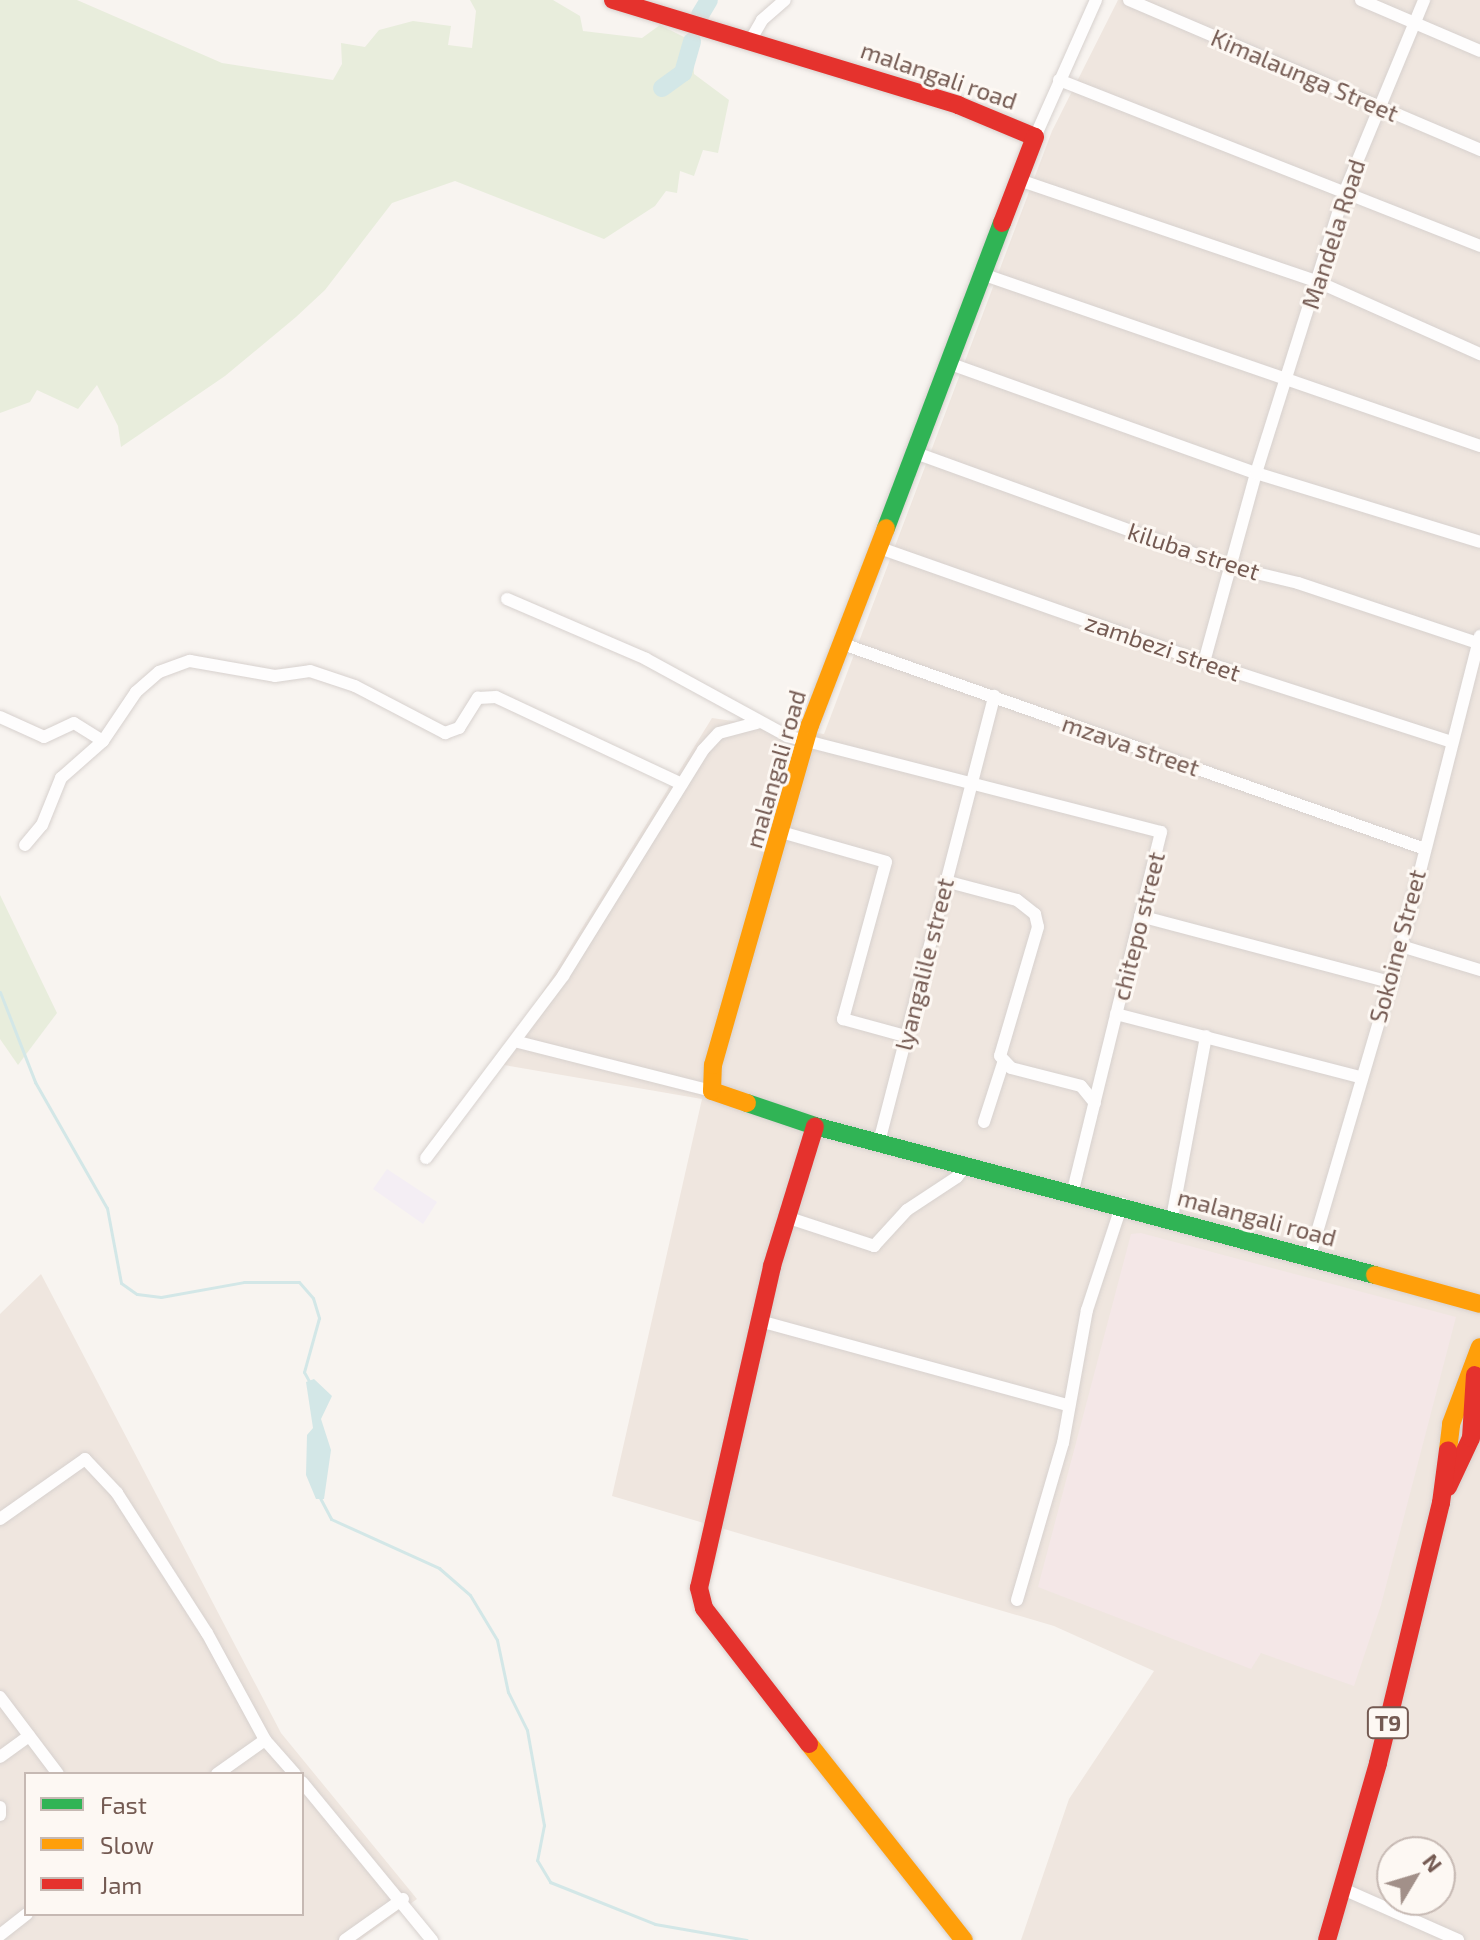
<!DOCTYPE html>
<html>
<head>
<meta charset="utf-8">
<style>
  body { margin:0 }
  #map { position:relative; width:1480px; height:1940px; overflow:hidden; background:#f8f4f0; font-family:"Exo 2",sans-serif }
  div>[style] { position:absolute }
  .residential>* { inset:0; background:#efe6df }
  .education>* { inset:0; background:#f4eef4 }
  .medical>* { inset:0; background:#f4e7e7 }
  .green>* { inset:0; background:#e8eddc }
  .water>* { inset:0; background:#d3e7e7 }
  .stream>* { height:3px; margin:-1.5px; padding:0 1.5px; transform-origin:1.5px; border-radius:1.5px; background:#d3e7e7 }
  .river>* { height:18px; margin:-9px; padding:0 9px; transform-origin:9px; border-radius:9px; background:#d3e7e7 }
  .roads { filter:drop-shadow(0 0 2px #d7d1ce) drop-shadow(0 0 2px #d7d1ce) }
  .street>* { height:12px; margin:-6px; padding:0 6px; transform-origin:6px; border-radius:6px; background:#fefdfd }
  .fast>* { height:18px; margin:-9px; padding:0 9px; transform-origin:9px; border-radius:9px; background:#30b455 }
  .slow>* { height:18px; margin:-9px; padding:0 9px; transform-origin:9px; border-radius:9px; background:#ff9f0a }
  .jam>* { height:18px; margin:-9px; padding:0 9px; transform-origin:9px; border-radius:9px; background:#e5322d }
  span { translate:-50% -50%; white-space:nowrap; text-align:center; line-height:1.15; -webkit-text-stroke:6px #fdf8f3; paint-order:stroke }
  .shield-label span { padding:2px 6px; background:#fdf8f3; border:2px solid; border-radius:6px; -webkit-text-stroke-width:0 }
  .shield-label { font-size:22px; color:#745a52; font-weight:700 }
  .street-label { font-size:24px; color:#745a52 }
  .legend { position:absolute; left:24px; top:1772px; width:280px; height:144px; box-sizing:border-box; background:#fdf8f3; border:2px solid #c6b9b3; margin:0; padding:10px 14px; list-style:none; font-size:24px; color:#745a52 }
  .legend li { display:flex; align-items:center; gap:16px; height:40px }
  .legend b { width:40px; border:2px solid #c6b9b3 }
  .north { position:absolute; left:1376px; top:1836px; width:80px; height:80px; box-sizing:border-box; background:#fdf8f3; border:2px solid #c6b9b3; border-radius:50%; rotate:52deg; font-size:22px; font-weight:700; line-height:32px; text-align:center; color:#745a52 }
  .north::after { content:''; display:block; margin:auto; width:28px; height:36px; background:#a29089; clip-path:polygon(50% 0,100% 100%,50% 72%,0 100%) }
</style>
</head>
<body>
<div id="map">
  <div class="residential">
    <i style="clip-path:polygon(evenodd,1118px 0,1480px 0,1480px 1940px,1021px 1940px,1069px 1799px,1154px 1671px,1054px 1626px,612px 1496px,702px 1099px,498px 1064px,712px 718px,824px 734px,1052px 131px,1118px 0,1392px 1852px,1440px 1852px,1440px 1900px,1392px 1900px,1392px 1852px)"></i>
    <i style="clip-path:polygon(evenodd,41px 1274px,281px 1733px,417px 1899px,360px 1940px,0 1940px,0 1314px,41px 1274px,26px 1774px,302px 1774px,302px 1914px,26px 1914px,26px 1774px)"></i>
  </div>
  <div class="education">
    <i style="clip-path:polygon(387px 1169px,437px 1202px,423px 1224px,373px 1189px)"></i>
  </div>
  <div class="medical">
    <i style="clip-path:polygon(1141px 1233px,1456px 1317px,1381px 1605px,1354px 1686px,1261px 1653px,1251px 1669px,1038px 1587px,1131px 1234px)"></i>
  </div>
  <div class="green">
    <i style="clip-path:polygon(0 0,77px 0,222px 63px,333px 80px,342px 64px,341px 43px,365px 47px,379px 30px,413px 21px,451px 26px,448px 45px,472px 48px,476px 11px,470px 0,553px 0,580px 16px,583px 31px,642px 38px,660px 25px,692px 41px,694px 74px,729px 100px,718px 153px,703px 150px,694px 176px,680px 171px,677px 193px,666px 191px,655px 206px,604px 239px,455px 181px,392px 203px,325px 290px,296px 317px,225px 376px,121px 447px,118px 426px,97px 385px,78px 409px,37px 390px,30px 402px,0 413px)"></i>
    <i style="clip-path:polygon(0 895px,57px 1013px,18px 1065px,0 1039px)"></i>
  </div>
  <div class="water">
    <i style="clip-path:polygon(314px 1379px,332px 1396px,321px 1419px,331px 1450px,324px 1499px,316px 1499px,306px 1475px,307px 1435px,313px 1428px,306px 1382px)"></i>
  </div>
  <div class="stream">
    <i style="left:0;top:992px;width:97px;rotate:68.7deg"></i>
    <i style="left:35px;top:1082px;width:145px;rotate:60.3deg"></i>
    <i style="left:107px;top:1208px;width:76px;rotate:79.4deg"></i>
    <i style="left:121px;top:1283px;width:19px;rotate:35deg"></i>
    <i style="left:137px;top:1294px;width:24px;rotate:7deg"></i>
    <i style="left:161px;top:1297px;width:84px;rotate:-10.2deg"></i>
    <i style="left:244px;top:1282px;width:55px"></i>
    <i style="left:299px;top:1282px;width:21px;rotate:49deg"></i>
    <i style="left:313px;top:1298px;width:21px;rotate:73deg"></i>
    <i style="left:319px;top:1318px;width:56px;rotate:105.5deg"></i>
    <i style="left:304px;top:1372px;width:13px;rotate:61deg"></i>
    <i style="left:319px;top:1496px;width:26px;rotate:62deg"></i>
    <i style="left:331px;top:1519px;width:119px;rotate:24.4deg"></i>
    <i style="left:439px;top:1568px;width:41px;rotate:41.1deg"></i>
    <i style="left:470px;top:1595px;width:52px;rotate:59deg"></i>
    <i style="left:497px;top:1640px;width:53px;rotate:78.1deg"></i>
    <i style="left:508px;top:1692px;width:42px;rotate:63.4deg"></i>
    <i style="left:527px;top:1730px;width:97px;rotate:79.9deg"></i>
    <i style="left:544px;top:1825px;width:36px;rotate:101deg"></i>
    <i style="left:537px;top:1860px;width:26px;rotate:59deg"></i>
    <i style="left:550px;top:1882px;width:113px;rotate:21.8deg"></i>
    <i style="left:655px;top:1924px;width:93px;rotate:9.9deg"></i>
  </div>
  <div class="river">
    <i style="left:700px;top:15px;width:17px;rotate:-59deg"></i>
    <i style="left:662px;top:88px;width:26px;rotate:-36deg"></i>
    <i style="left:683px;top:73px;width:33px;rotate:-74deg"></i>
  </div>
  <div class="roads">
    <div class="street">
      <i style="left:1129px;top:0;width:382px;rotate:23.1deg"></i>
      <i style="left:1361px;top:0;width:129px;rotate:23.2deg"></i>
      <i style="left:750px;top:41px;width:24px;rotate:-60deg"></i>
      <i style="left:762px;top:20px;width:30px;rotate:-41deg"></i>
      <i style="left:1059px;top:80px;width:453px;rotate:21.5deg"></i>
      <i style="left:1035px;top:137px;width:150px;rotate:-66deg"></i>
      <i style="left:1022px;top:181px;width:311px;rotate:18.8deg"></i>
      <i style="left:1316px;top:281px;width:180px;rotate:24deg"></i>
      <i style="left:982px;top:274px;width:527px;rotate:19.05deg"></i>
      <i style="left:948px;top:363px;width:327px;rotate:19.7deg"></i>
      <i style="left:1256px;top:473px;width:234px;rotate:17.1deg"></i>
      <i style="left:913px;top:452px;width:338px;rotate:19.9deg"></i>
      <i style="left:1231px;top:567px;width:69px;rotate:13.4deg"></i>
      <i style="left:1298px;top:583px;width:192px;rotate:18.5deg"></i>
      <i style="left:877px;top:547px;width:347px;rotate:19.4deg"></i>
      <i style="left:1204px;top:662px;width:260px;rotate:17.9deg"></i>
      <i style="left:507px;top:599px;width:151px;rotate:23.3deg"></i>
      <i style="left:646px;top:659px;width:161px;rotate:28.6deg"></i>
      <i style="left:787px;top:736px;width:386px;rotate:14.4deg"></i>
      <i style="left:1161px;top:832px;width:370px;rotate:103.8deg"></i>
      <i style="left:840px;top:643px;width:617px;rotate:19.4deg"></i>
      <i style="left:1204px;top:662px;width:196px;rotate:-74.6deg"></i>
      <i style="left:1256px;top:473px;width:296px;rotate:-72.5deg"></i>
      <i style="left:1345px;top:191px;width:207px;rotate:-67.5deg"></i>
      <i style="left:0;top:717px;width:48px;rotate:24.4deg"></i>
      <i style="left:44px;top:737px;width:33px;rotate:-25deg"></i>
      <i style="left:74px;top:723px;width:34px;rotate:32deg"></i>
      <i style="left:781px;top:832px;width:109px;rotate:15.9deg"></i>
      <i style="left:886px;top:862px;width:163px;rotate:105.3deg"></i>
      <i style="left:843px;top:1019px;width:64px;rotate:15.3deg"></i>
      <i style="left:25px;top:845px;width:26px;rotate:-50deg"></i>
      <i style="left:42px;top:825px;width:51px;rotate:-68deg"></i>
      <i style="left:61px;top:778px;width:56px;rotate:-41.4deg"></i>
      <i style="left:103px;top:741px;width:59px;rotate:-56deg"></i>
      <i style="left:136px;top:692px;width:30px;rotate:-41deg"></i>
      <i style="left:159px;top:672px;width:33px;rotate:-20deg"></i>
      <i style="left:190px;top:661px;width:86px;rotate:10deg"></i>
      <i style="left:275px;top:676px;width:35px;rotate:-8deg"></i>
      <i style="left:310px;top:671px;width:47px;rotate:18.4deg"></i>
      <i style="left:355px;top:686px;width:102px;rotate:27.6deg"></i>
      <i style="left:445px;top:733px;width:15px;rotate:-20deg"></i>
      <i style="left:459px;top:728px;width:36px;rotate:-58deg"></i>
      <i style="left:478px;top:698px;width:18px;rotate:-3deg"></i>
      <i style="left:496px;top:697px;width:205px;rotate:25.1deg"></i>
      <i style="left:945px;top:881px;width:74px;rotate:14.8deg"></i>
      <i style="left:1017px;top:900px;width:23px;rotate:38deg"></i>
      <i style="left:1035px;top:914px;width:13px;rotate:77deg"></i>
      <i style="left:1038px;top:927px;width:134px;rotate:106.4deg"></i>
      <i style="left:1000px;top:1056px;width:16px;rotate:47deg"></i>
      <i style="left:1011px;top:1068px;width:72px;rotate:14.4deg"></i>
      <i style="left:1081px;top:1086px;width:22px;rotate:51deg"></i>
      <i style="left:1140px;top:916px;width:259px;rotate:14.8deg"></i>
      <i style="left:1401px;top:946px;width:83px;rotate:16.9deg"></i>
      <i style="left:1116px;top:1014px;width:251px;rotate:14.5deg"></i>
      <i style="left:518px;top:1042px;width:200px;rotate:14.2deg"></i>
      <i style="left:984px;top:1122px;width:62px;rotate:-72.1deg"></i>
      <i style="left:879px;top:1142px;width:461px;rotate:-75.5deg"></i>
      <i style="left:426px;top:1158px;width:228px;rotate:-53deg"></i>
      <i style="left:563px;top:976px;width:266px;rotate:-58.2deg"></i>
      <i style="left:703px;top:750px;width:23px;rotate:-47deg"></i>
      <i style="left:719px;top:733px;width:39px;rotate:-15deg"></i>
      <i style="left:786px;top:1217px;width:93px;rotate:18.2deg"></i>
      <i style="left:874px;top:1246px;width:49px;rotate:-47.5deg"></i>
      <i style="left:907px;top:1210px;width:60px;rotate:-33.4deg"></i>
      <i style="left:957px;top:1177px;width:15px;rotate:-53deg"></i>
      <i style="left:1172px;top:1218px;width:185px;rotate:-79.4deg"></i>
      <i style="left:1310px;top:1256px;width:323px;rotate:-73.6deg"></i>
      <i style="left:1401px;top:946px;width:320px;rotate:-75.7deg"></i>
      <i style="left:760px;top:1321px;width:319px;rotate:15.3deg"></i>
      <i style="left:0;top:1519px;width:104px;rotate:-35.2deg"></i>
      <i style="left:85px;top:1459px;width:47px;rotate:46.7deg"></i>
      <i style="left:117px;top:1493px;width:166px;rotate:57.3deg"></i>
      <i style="left:207px;top:1633px;width:122px;rotate:61.5deg"></i>
      <i style="left:265px;top:1740px;width:45px;rotate:48.6deg"></i>
      <i style="left:1017px;top:1600px;width:164px;rotate:-73.7deg"></i>
      <i style="left:1063px;top:1443px;width:135px;rotate:-79.8deg"></i>
      <i style="left:1087px;top:1310px;width:112px;rotate:-71.7deg"></i>
      <i style="left:0;top:1697px;width:96px;rotate:53deg"></i>
      <i style="left:0;top:1757px;width:36px;rotate:-36deg"></i>
      <i style="left:217px;top:1774px;width:59px;rotate:-35.3deg"></i>
      <i style="left:302px;top:1782px;width:205px;rotate:50.6deg"></i>
      <i style="left:0;top:1807px;width:8px;rotate:90deg"></i>
      <i style="left:1343px;top:1889px;width:126px;rotate:23.9deg"></i>
      <i style="left:0;top:1935px;width:34px;rotate:-38deg"></i>
      <i style="left:345px;top:1940px;width:71px;rotate:-35.3deg"></i>
    </div>
    <div class="fast">
      <i style="left:886px;top:528px;width:326px;rotate:-69.2deg"></i>
      <i style="left:747px;top:1103px;width:72px;rotate:18.7deg"></i>
      <i style="left:815px;top:1126px;width:579px;rotate:14.9deg"></i>
    </div>
    <div class="slow">
      <i style="left:747px;top:1103px;width:37px;rotate:-161deg"></i>
      <i style="left:712px;top:1091px;width:26px;rotate:-88deg"></i>
      <i style="left:713px;top:1065px;width:354px;rotate:-74.1deg"></i>
      <i style="left:810px;top:725px;width:211px;rotate:-68.9deg"></i>
      <i style="left:1375px;top:1275px;width:109px;rotate:15.4deg"></i>
      <i style="left:1448px;top:1450px;width:26px;rotate:-83deg"></i>
      <i style="left:1451px;top:1424px;width:82px;rotate:-69.4deg"></i>
      <i style="left:809px;top:1744px;width:250px;rotate:51.7deg"></i>
    </div>
    <div class="jam">
      <i style="left:613px;top:0;width:361px;rotate:16.9deg"></i>
      <i style="left:958px;top:105px;width:83px;rotate:22.6deg"></i>
      <i style="left:1035px;top:137px;width:92px;rotate:111deg"></i>
      <i style="left:1448px;top:1487px;width:54px;rotate:-64.9deg"></i>
      <i style="left:1471px;top:1438px;width:63px;rotate:-86.4deg"></i>
      <i style="left:809px;top:1744px;width:172px;rotate:-127.7deg"></i>
      <i style="left:704px;top:1608px;width:21px;rotate:-104deg"></i>
      <i style="left:699px;top:1588px;width:330px;rotate:-77.2deg"></i>
      <i style="left:772px;top:1266px;width:146px;rotate:-72.9deg"></i>
      <i style="left:1327px;top:1940px;width:184px;rotate:-73.9deg"></i>
      <i style="left:1378px;top:1763px;width:268px;rotate:-76.4deg"></i>
      <i style="left:1441px;top:1503px;width:53px;rotate:-82.5deg"></i>
    </div>
  </div>
  <div class="shield-label">
    <span style="left:1388px;top:1723px">T9</span>
  </div>
  <div class="street-label">
    <span style="left:939px;top:75px;rotate:19deg">malangali road</span>
    <span style="left:1305px;top:75px;rotate:23deg">Kimalaunga Street</span>
    <span style="left:1333px;top:234px;rotate:-72deg">Mandela Road</span>
    <span style="left:1194px;top:551px;rotate:18deg">kiluba street</span>
    <span style="left:1163px;top:647px;rotate:19deg">zambezi street</span>
    <span style="left:1131px;top:745px;rotate:19deg">mzava street</span>
    <span style="left:775px;top:769px;rotate:-74deg">malangali road</span>
    <span style="left:1138px;top:926px;rotate:-76deg">chitepo street</span>
    <span style="left:1397px;top:946px;rotate:-75deg">Sokoine Street</span>
    <span style="left:924px;top:964px;rotate:-76deg">lyangalile street</span>
    <span style="left:1257px;top:1217px;rotate:15deg">malangali road</span>
  </div>
  <ul class="legend">
  <li><b style="height:10px;background:#30b455"></b>Fast</li>
  <li><b style="height:10px;background:#ff9f0a"></b>Slow</li>
  <li><b style="height:10px;background:#e5322d"></b>Jam</li>
  </ul>
  <div class="north">N</div>
</div>
</body>
</html>
